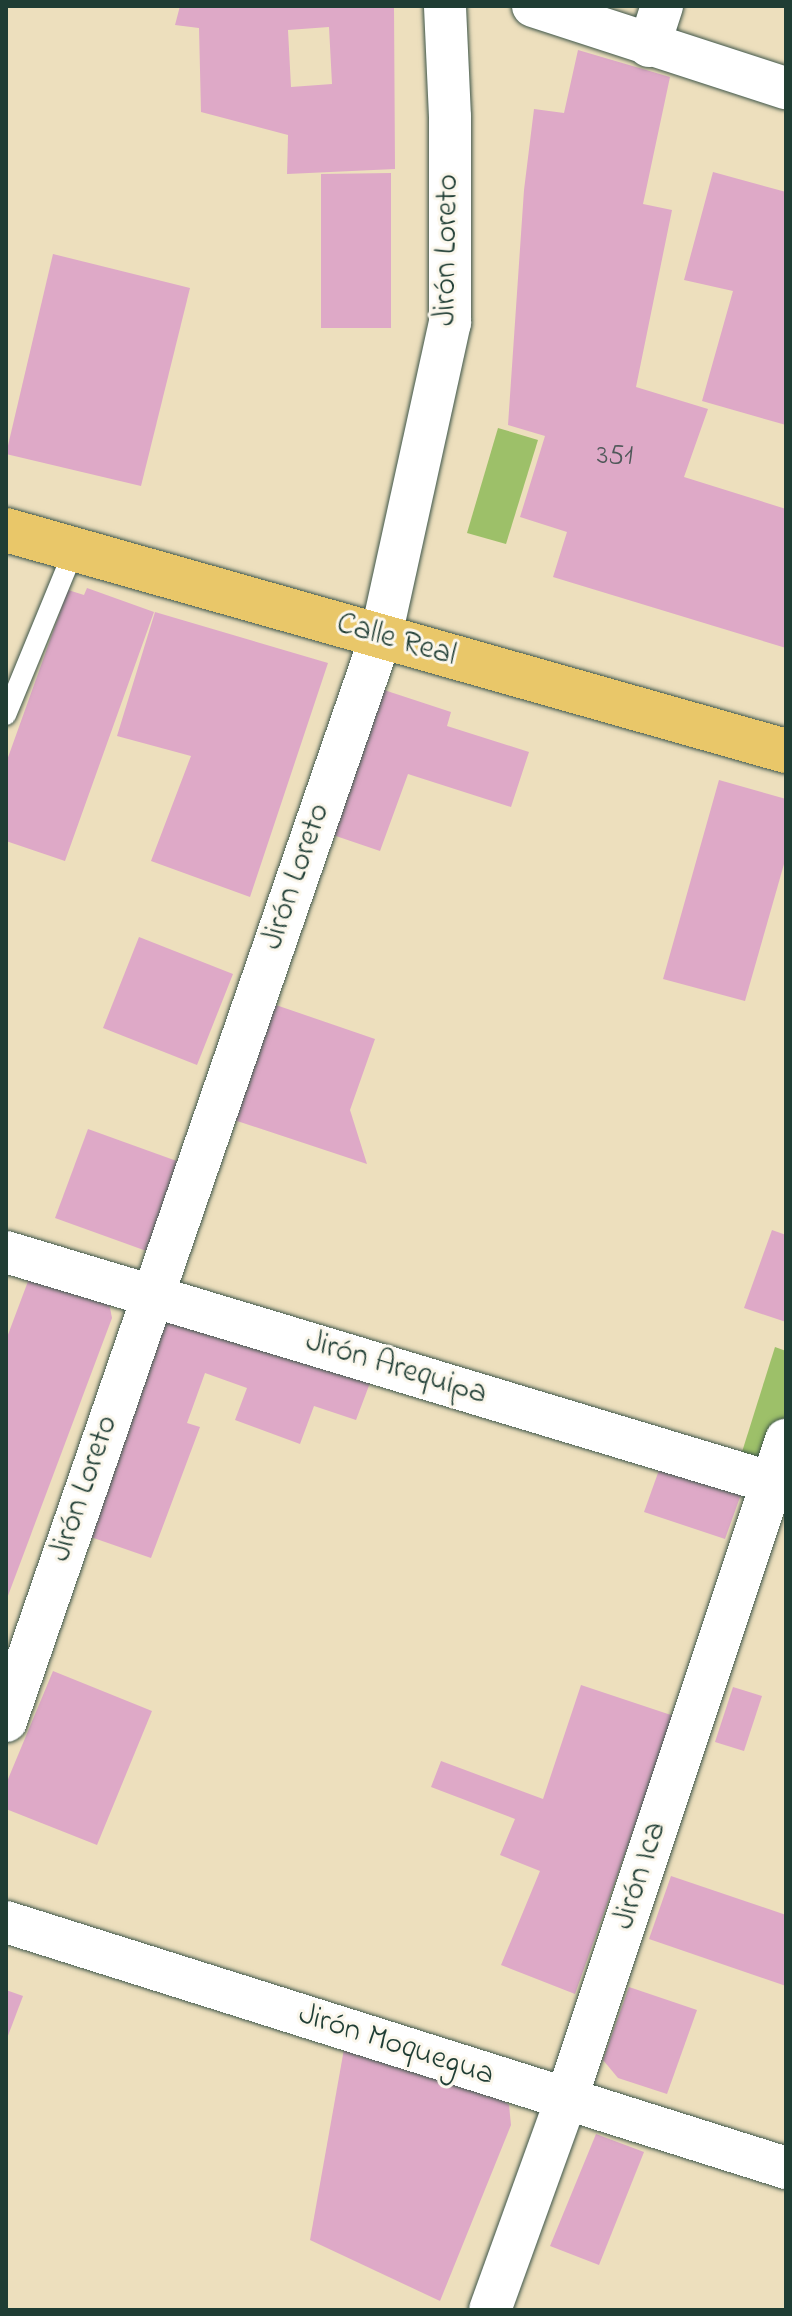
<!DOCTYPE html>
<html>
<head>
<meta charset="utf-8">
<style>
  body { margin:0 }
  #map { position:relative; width:792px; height:2316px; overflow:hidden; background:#eddfbd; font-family:"Indie Flower",sans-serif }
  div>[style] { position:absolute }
  .green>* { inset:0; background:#9dc069 }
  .building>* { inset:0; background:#dea9c7 }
  .roads { filter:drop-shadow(0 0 2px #3e5549) drop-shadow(0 0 2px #3e5549) }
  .lane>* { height:20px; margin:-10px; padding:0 10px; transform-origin:10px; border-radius:10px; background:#fff }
  .street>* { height:42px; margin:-21px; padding:0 21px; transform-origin:21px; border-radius:21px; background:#fff }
  .highway>* { height:44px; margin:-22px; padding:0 22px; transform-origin:22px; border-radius:22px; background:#e9c769 }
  span { translate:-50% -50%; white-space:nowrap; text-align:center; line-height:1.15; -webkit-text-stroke:6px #fbf7ec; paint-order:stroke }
  .number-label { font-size:28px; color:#4f5859 }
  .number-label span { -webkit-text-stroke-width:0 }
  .street-label { font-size:32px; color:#1f3d34 }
  .frame { position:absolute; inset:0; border:8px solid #1f3d34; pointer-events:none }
</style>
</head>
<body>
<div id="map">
  <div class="green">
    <i style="clip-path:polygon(498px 428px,538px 440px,506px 544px,467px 533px)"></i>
    <i style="clip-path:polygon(775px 1347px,786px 1351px,786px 1421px,773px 1462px,742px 1452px)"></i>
  </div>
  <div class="building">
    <i style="clip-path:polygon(evenodd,180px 6px,394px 6px,395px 169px,287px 174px,288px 135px,201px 112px,199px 28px,175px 25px,180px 6px,329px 27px,332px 84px,291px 87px,288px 30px,329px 27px)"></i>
    <i style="clip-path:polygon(578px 50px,670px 77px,643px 204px,672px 210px,636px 387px,708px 409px,684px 477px,786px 509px,786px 648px,553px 577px,567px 532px,520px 517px,545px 436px,508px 425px,524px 190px,534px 109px,564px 113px)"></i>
    <i style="clip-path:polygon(713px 172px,786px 192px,786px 425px,702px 401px,733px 291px,684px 280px)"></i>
    <i style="clip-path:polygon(391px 173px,391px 328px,321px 328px,321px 174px)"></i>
    <i style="clip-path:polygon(53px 254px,190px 288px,141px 486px,6px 454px)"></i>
    <i style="clip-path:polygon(87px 588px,154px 612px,65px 861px,6px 841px,6px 763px,68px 590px,84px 595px)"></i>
    <i style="clip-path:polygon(155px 612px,328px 663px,250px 897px,151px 861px,191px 756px,117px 736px)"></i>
    <i style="clip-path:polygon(381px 689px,451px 712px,447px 726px,529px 752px,511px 807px,408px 774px,380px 851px,330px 834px)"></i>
    <i style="clip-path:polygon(719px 780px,786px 799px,786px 857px,745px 1001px,663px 979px)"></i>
    <i style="clip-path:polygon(139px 937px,233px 974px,197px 1065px,103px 1028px)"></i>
    <i style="clip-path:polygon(273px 1004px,375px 1039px,350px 1110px,367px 1164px,234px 1120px)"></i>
    <i style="clip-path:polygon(88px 1129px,185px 1164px,152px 1253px,55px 1218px)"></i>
    <i style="clip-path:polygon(772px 1230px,786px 1235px,786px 1322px,744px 1308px)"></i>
    <i style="clip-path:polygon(33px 1268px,109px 1303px,112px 1318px,6px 1601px,6px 1340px)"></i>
    <i style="clip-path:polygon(168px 1302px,373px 1375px,356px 1420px,314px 1406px,300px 1444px,235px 1420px,247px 1388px,205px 1373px,187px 1423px,200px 1427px,151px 1558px,85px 1535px)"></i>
    <i style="clip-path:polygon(663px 1459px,744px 1486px,725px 1539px,644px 1512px)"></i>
    <i style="clip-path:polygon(53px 1671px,152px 1711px,97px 1845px,6px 1809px,6px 1784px)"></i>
    <i style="clip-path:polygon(581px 1685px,674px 1716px,575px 1994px,501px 1965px,540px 1871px,500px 1855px,515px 1819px,431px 1787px,441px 1761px,543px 1799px)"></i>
    <i style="clip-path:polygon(733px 1687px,762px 1696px,744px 1751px,715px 1742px)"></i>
    <i style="clip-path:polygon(671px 1876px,786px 1915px,786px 1986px,649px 1939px)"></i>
    <i style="clip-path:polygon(629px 1987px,697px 2010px,667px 2094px,618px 2078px,603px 2060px)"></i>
    <i style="clip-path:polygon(6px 1990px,23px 1996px,6px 2041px)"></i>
    <i style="clip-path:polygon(344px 2049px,494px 2093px,509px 2105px,511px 2125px,440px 2301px,310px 2240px)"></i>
    <i style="clip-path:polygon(596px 2134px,644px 2152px,599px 2265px,550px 2246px)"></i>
  </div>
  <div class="roads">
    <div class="lane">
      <i style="left:6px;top:715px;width:178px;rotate:-67.6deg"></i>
    </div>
    <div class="street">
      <i style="left:533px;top:6px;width:266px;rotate:18deg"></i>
      <i style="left:649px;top:46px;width:42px;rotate:-72deg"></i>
      <i style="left:6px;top:1252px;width:815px;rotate:16.77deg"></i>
      <i style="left:6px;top:1721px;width:1148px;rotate:-70.93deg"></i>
      <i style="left:381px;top:636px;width:321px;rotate:-77.6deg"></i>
      <i style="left:450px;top:323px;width:206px;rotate:-90deg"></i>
      <i style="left:450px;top:117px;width:111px;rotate:-92.6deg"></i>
      <i style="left:6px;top:1922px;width:818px;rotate:17.5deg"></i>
      <i style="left:490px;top:2310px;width:223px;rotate:-70.1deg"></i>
      <i style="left:566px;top:2100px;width:696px;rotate:-71.57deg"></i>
    </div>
    <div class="highway">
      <i style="left:6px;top:530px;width:811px;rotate:15.82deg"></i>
    </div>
  </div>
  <div class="number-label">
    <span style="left:615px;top:457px">351</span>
  </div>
  <div class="street-label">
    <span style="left:448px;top:250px;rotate:-89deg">Jirón Loreto</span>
    <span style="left:396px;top:641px;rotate:16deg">Calle Real</span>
    <span style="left:297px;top:877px;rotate:-71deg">Jirón Loreto</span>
    <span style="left:396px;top:1369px;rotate:17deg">Jirón Arequipa</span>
    <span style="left:85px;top:1489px;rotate:-71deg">Jirón Loreto</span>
    <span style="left:641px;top:1876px;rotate:-72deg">Jirón Ica</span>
    <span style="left:396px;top:2046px;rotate:18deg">Jirón Moquegua</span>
  </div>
  <div class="frame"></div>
</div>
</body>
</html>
